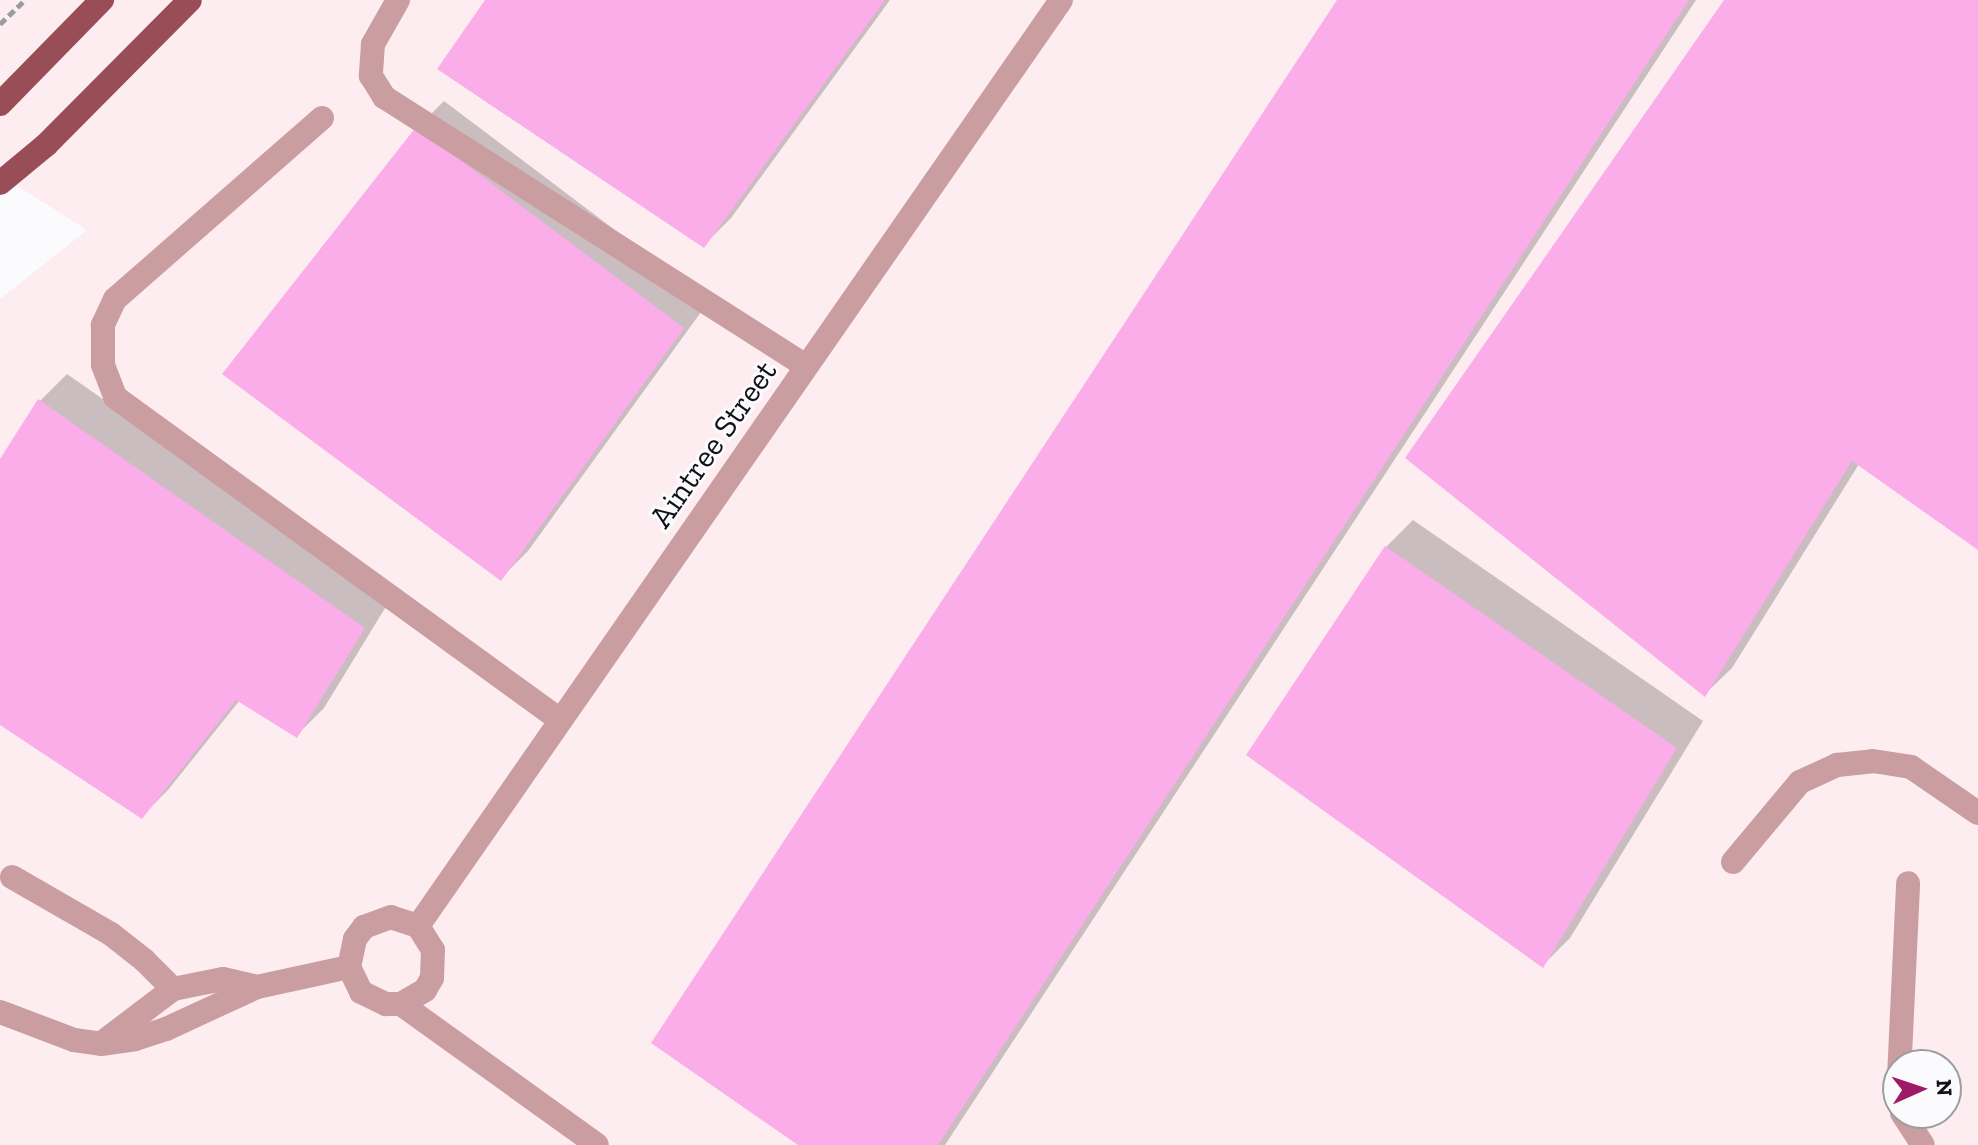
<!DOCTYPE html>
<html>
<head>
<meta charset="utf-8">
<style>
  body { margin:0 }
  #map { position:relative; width:1978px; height:1145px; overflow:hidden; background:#fbfbfd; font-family:"Zilla Slab",serif }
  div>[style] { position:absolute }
  .industrial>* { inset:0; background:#fdedf1 }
  .shadow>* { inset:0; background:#0003 }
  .building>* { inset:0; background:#faade9 }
  .path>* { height:5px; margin-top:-2.5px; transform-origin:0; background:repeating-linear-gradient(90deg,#9b9c9e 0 8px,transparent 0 12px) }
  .minor>* { height:24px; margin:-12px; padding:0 12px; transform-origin:12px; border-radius:12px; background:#ca9da0 }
  .major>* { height:24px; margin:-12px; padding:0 12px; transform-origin:12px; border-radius:12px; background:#994d56 }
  span { translate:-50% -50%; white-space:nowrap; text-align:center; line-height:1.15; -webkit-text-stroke:6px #fbfbfd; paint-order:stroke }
  .street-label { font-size:32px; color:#101115 }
  .north { position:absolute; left:1882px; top:1049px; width:80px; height:80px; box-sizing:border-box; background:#fbfbfd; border:2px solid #9d9da0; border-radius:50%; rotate:87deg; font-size:22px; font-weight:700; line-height:32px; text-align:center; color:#101115 }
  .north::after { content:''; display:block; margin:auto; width:28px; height:36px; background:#9f1969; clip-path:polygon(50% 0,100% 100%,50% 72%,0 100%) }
</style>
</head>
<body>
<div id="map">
  <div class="industrial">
    <i style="clip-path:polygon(evenodd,0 0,1978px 0,1978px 1145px,0 1145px,0 299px,87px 230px,0 175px,0 0,1898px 1065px,1946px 1065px,1946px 1113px,1898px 1113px,1898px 1065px)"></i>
  </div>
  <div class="shadow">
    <i style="clip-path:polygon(487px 0,890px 0,731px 218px,704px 245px)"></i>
    <i style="clip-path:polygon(1339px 0,1696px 0,945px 1145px,802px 1145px)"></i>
    <i style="clip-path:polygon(1726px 0,1978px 0,1978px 548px,1859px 464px,1732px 668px,1705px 694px,1408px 458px)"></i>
    <i style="clip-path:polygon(444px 101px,709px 301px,528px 551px,501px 578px,417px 128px)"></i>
    <i style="clip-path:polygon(67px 374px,390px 600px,324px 708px,297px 735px,240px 700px,168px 790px,141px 817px,0 722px,0 463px,40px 401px)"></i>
    <i style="clip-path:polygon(1413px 520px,1703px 721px,1570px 938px,1543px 965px,1386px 547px)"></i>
  </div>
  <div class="building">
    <i style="clip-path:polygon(485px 0,885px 0,704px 248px,437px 69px)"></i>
    <i style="clip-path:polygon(1337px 0,1689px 0,938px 1145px,798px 1145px,651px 1043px)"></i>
    <i style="clip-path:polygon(1724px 0,1978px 0,1978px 550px,1852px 461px,1705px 697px,1405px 458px)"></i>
    <i style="clip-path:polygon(416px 127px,684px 328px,501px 581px,222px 374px)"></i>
    <i style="clip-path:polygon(38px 399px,365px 628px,297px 738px,236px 700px,142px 819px,0 725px,0 459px)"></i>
    <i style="clip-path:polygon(1385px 546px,1677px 748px,1543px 968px,1246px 755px)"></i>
  </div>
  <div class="path">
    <i style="left:0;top:24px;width:35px;rotate:-44deg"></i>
  </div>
  <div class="minor">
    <i style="left:398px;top:0;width:51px;rotate:119.6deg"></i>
    <i style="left:373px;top:44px;width:32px;rotate:94deg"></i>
    <i style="left:371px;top:76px;width:25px;rotate:58deg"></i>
    <i style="left:384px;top:97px;width:500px;rotate:32.52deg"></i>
    <i style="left:322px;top:118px;width:275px;rotate:138.8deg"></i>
    <i style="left:115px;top:299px;width:29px;rotate:115deg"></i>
    <i style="left:103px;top:325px;width:40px;rotate:90deg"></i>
    <i style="left:103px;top:365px;width:34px;rotate:69deg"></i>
    <i style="left:115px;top:397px;width:550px;rotate:35.97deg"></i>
    <i style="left:1733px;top:862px;width:104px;rotate:-50.1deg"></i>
    <i style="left:1800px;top:782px;width:41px;rotate:-24.7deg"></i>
    <i style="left:1837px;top:765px;width:36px;rotate:-6deg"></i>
    <i style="left:1873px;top:761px;width:38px;rotate:9deg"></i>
    <i style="left:1911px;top:767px;width:81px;rotate:34.5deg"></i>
    <i style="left:12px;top:877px;width:114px;rotate:29.9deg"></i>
    <i style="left:111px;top:934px;width:42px;rotate:38.2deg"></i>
    <i style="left:144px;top:960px;width:41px;rotate:45deg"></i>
    <i style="left:418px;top:926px;width:1127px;rotate:-55.22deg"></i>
    <i style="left:401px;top:1004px;width:28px;rotate:-30deg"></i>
    <i style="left:425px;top:990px;width:14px;rotate:-60deg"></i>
    <i style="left:432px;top:978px;width:28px;rotate:-88deg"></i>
    <i style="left:433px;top:950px;width:28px;rotate:-122deg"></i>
    <i style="left:418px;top:926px;width:28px;rotate:-162deg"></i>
    <i style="left:391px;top:917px;width:29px;rotate:160deg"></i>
    <i style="left:364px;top:927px;width:15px;rotate:127deg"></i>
    <i style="left:355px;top:939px;width:29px;rotate:102deg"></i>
    <i style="left:349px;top:967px;width:28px;rotate:64deg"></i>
    <i style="left:361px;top:992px;width:28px;rotate:26deg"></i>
    <i style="left:386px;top:1004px;width:15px"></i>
    <i style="left:401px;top:1004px;width:241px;rotate:35.7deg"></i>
    <i style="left:0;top:1012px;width:79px;rotate:20.7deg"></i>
    <i style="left:74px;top:1040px;width:27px;rotate:8deg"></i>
    <i style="left:101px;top:1044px;width:34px;rotate:-8deg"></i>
    <i style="left:135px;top:1039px;width:33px;rotate:-18deg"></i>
    <i style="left:166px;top:1029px;width:100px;rotate:-24.8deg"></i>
    <i style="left:257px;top:987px;width:94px;rotate:-12.3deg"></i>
    <i style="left:103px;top:1042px;width:88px;rotate:-37.1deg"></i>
    <i style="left:173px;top:989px;width:51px;rotate:-11.3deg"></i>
    <i style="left:223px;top:979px;width:35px;rotate:13deg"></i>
    <i style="left:1898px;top:1098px;width:215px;rotate:-87.3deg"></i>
    <i style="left:1902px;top:1113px;width:38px;rotate:57deg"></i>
  </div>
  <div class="major">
    <i style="left:0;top:104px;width:146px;rotate:-45.6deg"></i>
    <i style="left:0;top:183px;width:60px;rotate:-39.6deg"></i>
    <i style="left:46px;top:145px;width:204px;rotate:-45.2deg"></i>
  </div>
  <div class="street-label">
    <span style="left:713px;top:444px;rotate:-55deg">Aintree Street</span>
  </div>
  <div class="north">N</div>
</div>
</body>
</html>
